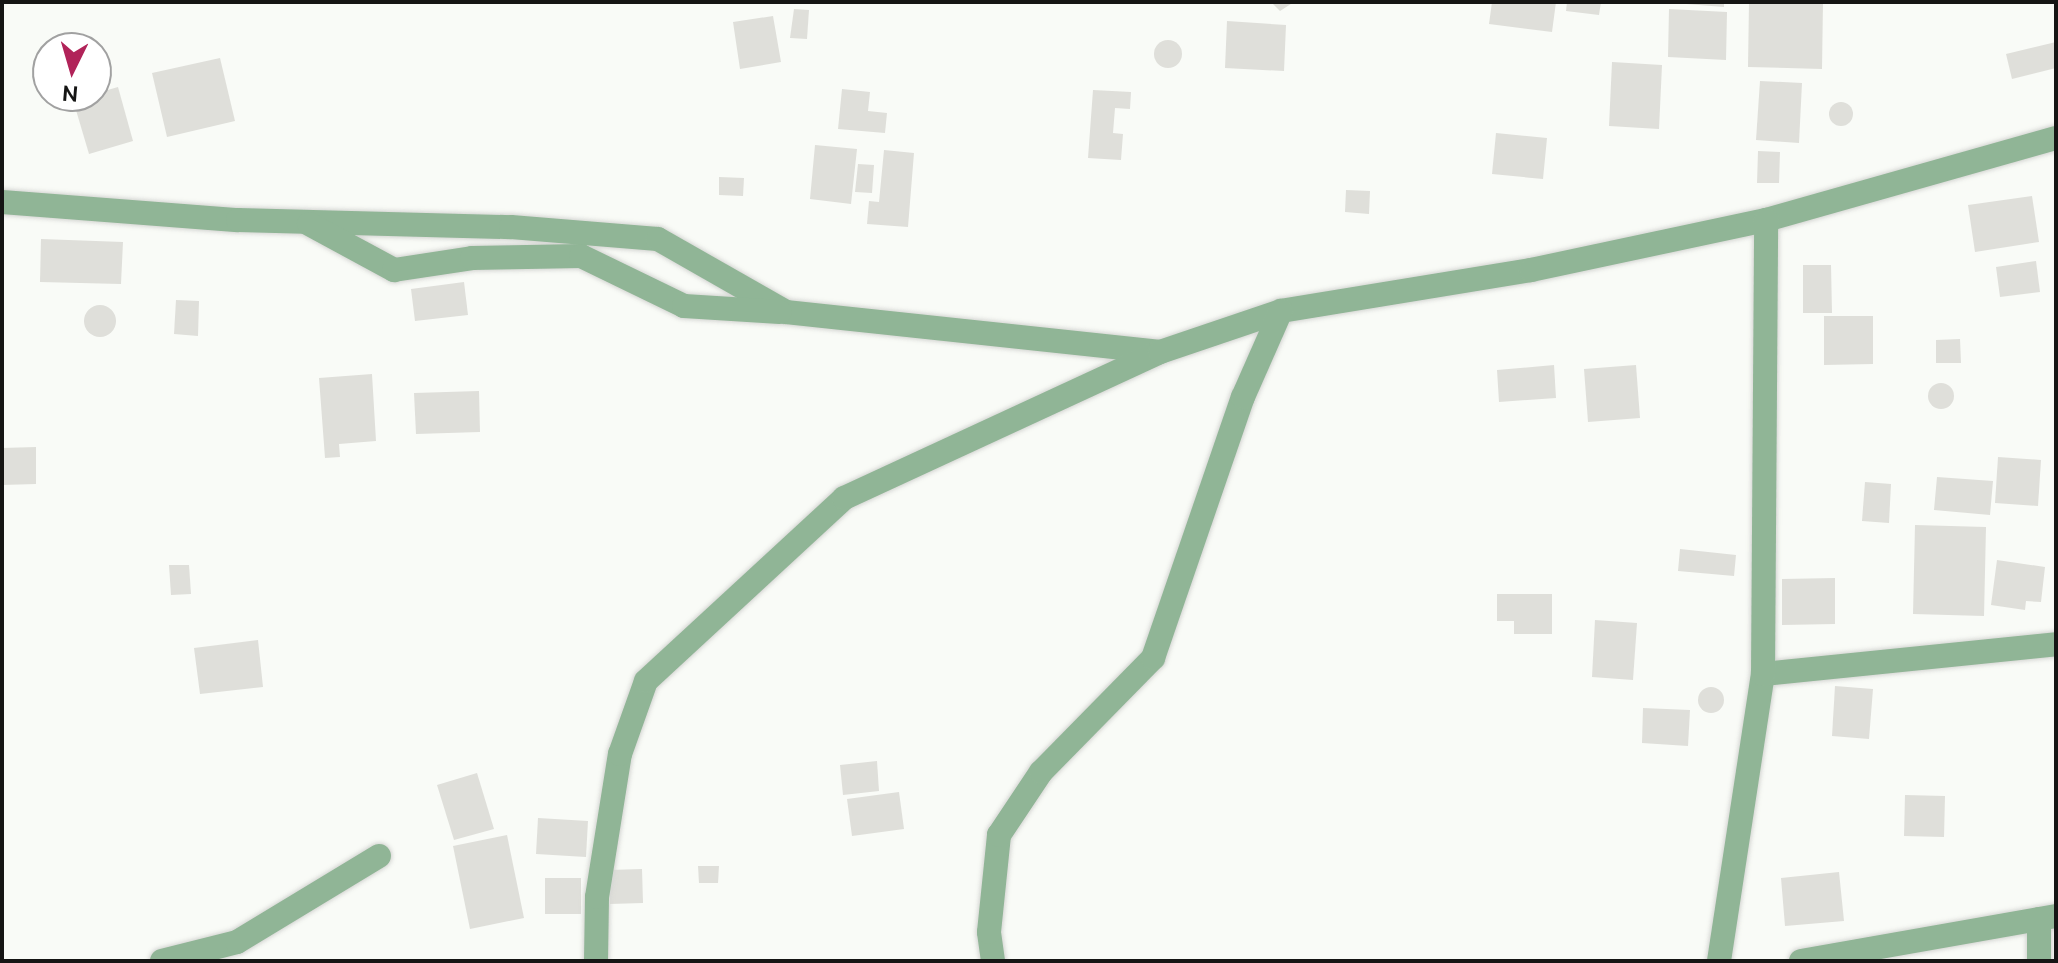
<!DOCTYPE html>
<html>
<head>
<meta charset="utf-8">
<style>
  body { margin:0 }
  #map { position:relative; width:2058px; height:963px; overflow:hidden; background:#f9fbf7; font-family:Ubuntu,sans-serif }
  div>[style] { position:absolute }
  .building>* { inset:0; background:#dfdfda }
  .round { border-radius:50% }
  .roads { filter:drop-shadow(0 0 2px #d5d6d3) drop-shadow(0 0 2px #d5d6d3) }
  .minor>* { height:24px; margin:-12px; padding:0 12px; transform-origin:12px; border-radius:12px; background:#90b596 }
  span { translate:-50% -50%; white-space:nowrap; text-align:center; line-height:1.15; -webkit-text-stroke:8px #fff; paint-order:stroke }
  .frame { position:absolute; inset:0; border:4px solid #151514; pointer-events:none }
  .north { position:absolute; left:32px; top:32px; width:80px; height:80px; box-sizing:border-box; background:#fff; border:2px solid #a1a1a1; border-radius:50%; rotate:185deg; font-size:22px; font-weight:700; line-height:32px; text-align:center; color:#151514 }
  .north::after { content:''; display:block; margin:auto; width:28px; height:36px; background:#b12359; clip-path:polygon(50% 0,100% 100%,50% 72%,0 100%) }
</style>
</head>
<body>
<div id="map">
  <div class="building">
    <i style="clip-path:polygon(1271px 2px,1294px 2px,1280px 11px)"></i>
    <i style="clip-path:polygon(1492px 2px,1556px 2px,1552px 32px,1489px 24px)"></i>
    <i style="clip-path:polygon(1567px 2px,1601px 2px,1599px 15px,1566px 11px)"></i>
    <i style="clip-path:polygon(1686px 2px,1724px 2px,1724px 7px,1686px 4px)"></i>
    <i style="clip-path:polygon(1749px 2px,1823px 2px,1822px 69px,1748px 67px)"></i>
    <i style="clip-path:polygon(794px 9px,809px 10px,807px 39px,790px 38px)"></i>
    <i style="clip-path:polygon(1669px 9px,1727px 12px,1726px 60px,1668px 57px)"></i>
    <i style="clip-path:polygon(773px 16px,781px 62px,740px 69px,733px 22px)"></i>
    <i style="clip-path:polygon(1227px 21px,1286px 25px,1284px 71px,1225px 68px)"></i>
    <i class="round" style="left:1154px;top:40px;width:28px;height:28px"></i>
    <i style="clip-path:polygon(2056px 42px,2056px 68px,2012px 79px,2006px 54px)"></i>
    <i style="clip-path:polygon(220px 58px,235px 121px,167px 137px,152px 73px)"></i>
    <i style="clip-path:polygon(1612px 62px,1662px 65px,1659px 129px,1609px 126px)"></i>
    <i style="clip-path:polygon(1760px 81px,1802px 83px,1799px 143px,1756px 140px)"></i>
    <i style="clip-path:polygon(118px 87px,133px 141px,89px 154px,73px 100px)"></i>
    <i style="clip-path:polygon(842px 89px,870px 92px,868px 111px,887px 113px,885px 133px,838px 129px)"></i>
    <i style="clip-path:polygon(1093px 90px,1131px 92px,1130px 109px,1115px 108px,1113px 133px,1123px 134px,1121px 160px,1088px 158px)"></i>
    <i class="round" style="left:1829px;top:102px;width:24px;height:24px"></i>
    <i style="clip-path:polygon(1496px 133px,1547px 138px,1543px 179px,1492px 174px)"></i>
    <i style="clip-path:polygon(815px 145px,857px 149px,851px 204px,810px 199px)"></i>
    <i style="clip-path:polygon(884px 150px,914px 153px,908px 227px,867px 224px,869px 201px,879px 202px)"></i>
    <i style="clip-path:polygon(1758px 151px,1780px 152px,1779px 183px,1757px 183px)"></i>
    <i style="clip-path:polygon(858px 164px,874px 165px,872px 193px,855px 192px)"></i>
    <i style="clip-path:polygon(719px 177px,744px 178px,743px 196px,719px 195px)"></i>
    <i style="clip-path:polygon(1346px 190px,1370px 191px,1369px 214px,1345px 212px)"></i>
    <i style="clip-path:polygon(2032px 196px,2039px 242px,1975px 252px,1968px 205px)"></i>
    <i style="clip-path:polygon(41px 239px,123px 242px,121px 284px,40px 282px)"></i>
    <i style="clip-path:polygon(2036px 261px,2040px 292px,2000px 297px,1996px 267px)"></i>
    <i style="clip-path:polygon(1803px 265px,1831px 265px,1832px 313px,1803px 313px)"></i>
    <i style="clip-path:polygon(464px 282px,468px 315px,415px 321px,411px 289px)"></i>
    <i style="clip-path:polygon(176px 300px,199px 301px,198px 336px,174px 334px)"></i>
    <i class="round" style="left:84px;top:305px;width:32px;height:32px"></i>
    <i style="clip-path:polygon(1824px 316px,1873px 316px,1873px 364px,1824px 365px)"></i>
    <i style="clip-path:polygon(1960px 339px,1961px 363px,1936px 363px,1936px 340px)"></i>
    <i style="clip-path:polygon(1554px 365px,1556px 398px,1499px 402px,1497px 370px)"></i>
    <i style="clip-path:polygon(1636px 365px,1640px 418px,1588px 422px,1584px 369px)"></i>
    <i style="clip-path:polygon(372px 374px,376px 441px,339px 444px,340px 457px,325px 458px,319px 378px)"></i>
    <i class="round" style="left:1928px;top:383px;width:26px;height:26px"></i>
    <i style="clip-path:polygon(479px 391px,480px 432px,416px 434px,414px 393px)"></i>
    <i style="clip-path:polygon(36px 447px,36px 484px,2px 485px,2px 448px)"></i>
    <i style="clip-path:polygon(1998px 457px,2041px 460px,2038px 506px,1995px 503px)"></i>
    <i style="clip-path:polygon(1937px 477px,1993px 481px,1990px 515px,1934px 510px)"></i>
    <i style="clip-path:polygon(1865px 482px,1891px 484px,1889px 523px,1862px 521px)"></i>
    <i style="clip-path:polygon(1915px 525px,1986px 527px,1984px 616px,1913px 614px)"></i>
    <i style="clip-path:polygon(1680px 549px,1736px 555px,1734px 576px,1678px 571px)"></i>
    <i style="clip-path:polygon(1997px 560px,2045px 567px,2041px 602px,2026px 601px,2025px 610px,1991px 605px)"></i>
    <i style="clip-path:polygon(169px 565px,189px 565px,191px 594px,171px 595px)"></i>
    <i style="clip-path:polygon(1835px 578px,1835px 624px,1782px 625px,1782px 579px)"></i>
    <i style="clip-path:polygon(1497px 594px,1552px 594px,1552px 634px,1514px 634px,1514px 621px,1497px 621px)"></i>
    <i style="clip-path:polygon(1595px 620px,1637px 623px,1633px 680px,1592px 677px)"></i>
    <i style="clip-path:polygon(258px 640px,263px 687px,200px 694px,194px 648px)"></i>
    <i style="clip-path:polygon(1835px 686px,1873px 689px,1869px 739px,1832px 736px)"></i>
    <i class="round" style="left:1698px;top:687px;width:26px;height:26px"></i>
    <i style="clip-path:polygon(1643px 708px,1690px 710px,1688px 746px,1642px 743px)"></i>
    <i style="clip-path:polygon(877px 761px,879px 791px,843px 795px,840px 765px)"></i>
    <i style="clip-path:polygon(477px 773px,494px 829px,454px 840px,437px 785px)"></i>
    <i style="clip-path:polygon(899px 792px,904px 829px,852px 836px,847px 799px)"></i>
    <i style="clip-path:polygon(1905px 795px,1945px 796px,1944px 837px,1904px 836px)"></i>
    <i style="clip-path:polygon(538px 818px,588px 821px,586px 857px,536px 854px)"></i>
    <i style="clip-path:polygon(507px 835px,524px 918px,470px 929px,453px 846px)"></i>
    <i style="clip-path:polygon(698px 866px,719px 866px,718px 883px,699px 883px)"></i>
    <i style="clip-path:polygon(642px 869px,643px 903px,610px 904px,609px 870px)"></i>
    <i style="clip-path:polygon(1839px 872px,1844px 921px,1785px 926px,1781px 878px)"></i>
    <i style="clip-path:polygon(545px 878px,581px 878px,581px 914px,545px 914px)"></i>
  </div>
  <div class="roads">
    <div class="minor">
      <i style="left:2px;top:202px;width:237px;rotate:4.4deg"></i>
      <i style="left:238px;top:220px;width:273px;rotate:1.5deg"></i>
      <i style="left:511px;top:227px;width:147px;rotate:4.7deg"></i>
      <i style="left:658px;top:239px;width:147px;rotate:29.7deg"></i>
      <i style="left:786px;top:312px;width:374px;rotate:6.1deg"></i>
      <i style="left:309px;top:224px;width:97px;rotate:28.4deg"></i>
      <i style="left:394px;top:270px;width:79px;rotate:-8.7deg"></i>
      <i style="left:472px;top:258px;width:109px;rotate:-1.1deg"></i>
      <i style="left:581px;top:256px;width:114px;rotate:25.9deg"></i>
      <i style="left:684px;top:306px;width:96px;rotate:3.6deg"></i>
      <i style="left:1763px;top:674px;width:295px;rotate:-5.8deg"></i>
      <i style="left:162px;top:961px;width:77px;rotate:-14.2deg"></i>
      <i style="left:237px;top:942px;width:166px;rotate:-31.2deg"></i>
      <i style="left:596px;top:961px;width:64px;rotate:-89.1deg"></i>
      <i style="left:597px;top:897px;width:145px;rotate:-80.9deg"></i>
      <i style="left:620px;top:754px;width:77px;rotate:-70.4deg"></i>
      <i style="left:646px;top:681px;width:270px;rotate:-42.7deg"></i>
      <i style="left:844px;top:498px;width:348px;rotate:-24.8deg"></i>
      <i style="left:1160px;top:352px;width:128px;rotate:-18.7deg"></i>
      <i style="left:1281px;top:311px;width:253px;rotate:-9.3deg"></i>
      <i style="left:1531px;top:270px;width:240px;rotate:-12deg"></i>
      <i style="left:1766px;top:220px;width:301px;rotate:-15.8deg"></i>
      <i style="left:993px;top:961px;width:29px;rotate:-98deg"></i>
      <i style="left:989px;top:932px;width:98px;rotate:-84.1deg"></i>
      <i style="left:999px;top:835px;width:76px;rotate:-56.3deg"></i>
      <i style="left:1041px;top:772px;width:160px;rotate:-45.5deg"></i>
      <i style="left:1153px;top:658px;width:276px;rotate:-71deg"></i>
      <i style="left:1243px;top:397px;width:94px;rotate:-66.2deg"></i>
      <i style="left:1719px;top:961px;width:290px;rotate:-81.3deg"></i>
      <i style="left:1763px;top:674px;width:454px;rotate:-89.6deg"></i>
      <i style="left:1801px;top:961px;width:259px;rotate:-10deg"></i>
      <i style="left:2039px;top:961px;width:42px;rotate:-90deg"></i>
    </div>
  </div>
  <div class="frame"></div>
  <div class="north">N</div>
</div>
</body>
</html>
